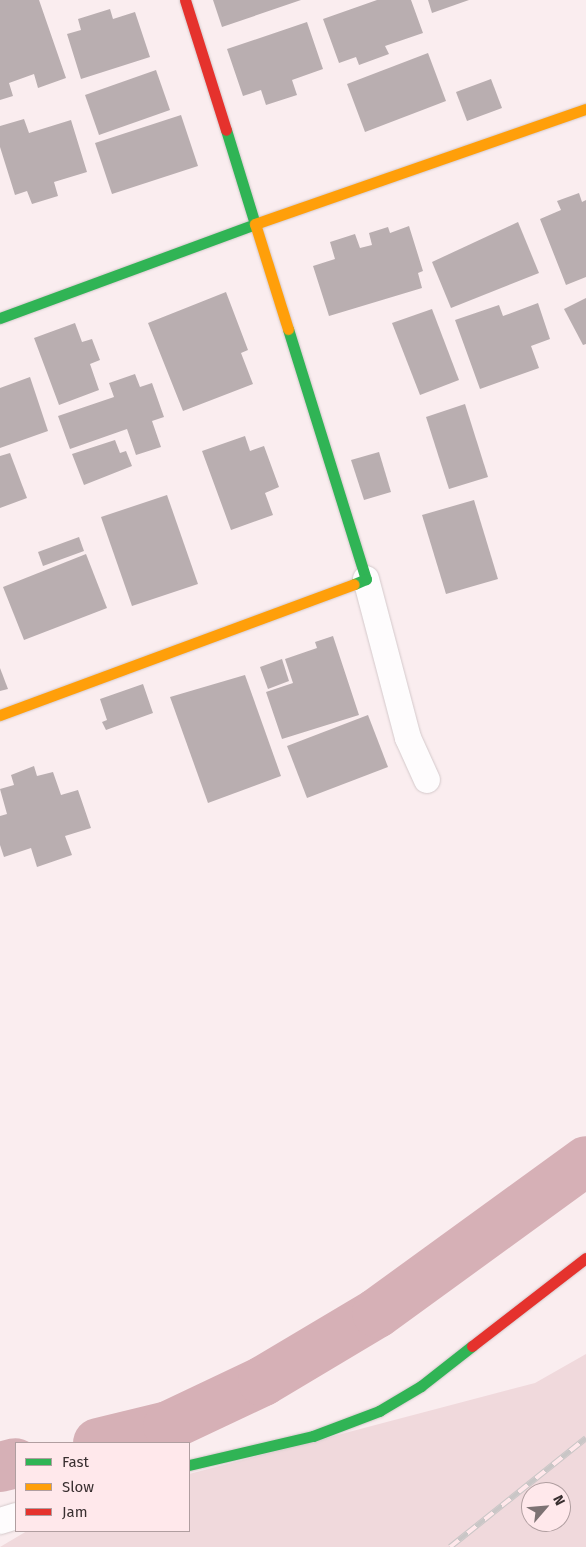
<!DOCTYPE html>
<html>
<head>
<meta charset="utf-8">
<style>
  body { margin:0 }
  #map { position:relative; width:586px; height:1547px; overflow:hidden; background:#faedef; font-family:"Fira Sans",sans-serif }
  div>[style] { position:absolute }
  .green>* { inset:0; background:#f0d9dc }
  .river>* { height:50px; margin:-25px; padding:0 25px; transform-origin:25px; border-radius:25px; background:#d6b0b6 }
  .building>* { inset:0; background:#b9aeb0 }
  .roads { filter:drop-shadow(0 0 1px #d4c9cb) drop-shadow(0 0 1px #d4c9cb) }
  .street>* { height:26px; margin:-13px; padding:0 13px; transform-origin:13px; border-radius:13px; background:#fefcfd }
  .fast>* { height:11px; margin:-5.5px; padding:0 5.5px; transform-origin:5.5px; border-radius:5.5px; background:#30b455 }
  .slow>* { height:11px; margin:-5.5px; padding:0 5.5px; transform-origin:5.5px; border-radius:5.5px; background:#ff9f0a }
  .jam>* { height:11px; margin:-5.5px; padding:0 5.5px; transform-origin:5.5px; border-radius:5.5px; background:#e5322d }
  .rail>* { height:5.5px; margin-top:-2.75px; transform-origin:0; background:repeating-linear-gradient(90deg,#ffe8eb 0 11px,#c9c6c6 0 22px); box-sizing:border-box; border-block:1px solid #c9c6c6 }
  span { translate:-50% -50%; white-space:nowrap; text-align:center; line-height:1.15; -webkit-text-stroke:5px #ffe8eb; paint-order:stroke }
  .legend { position:absolute; left:15px; top:1442px; width:175px; height:90px; box-sizing:border-box; background:#ffe8eb; border:1px solid #b09ea0; margin:0; padding:6px 9px; list-style:none; font-size:15px; color:#392f30 }
  .legend li { display:flex; align-items:center; gap:10px; height:25px }
  .legend b { width:25px; border:1px solid #b09ea0 }
  .north { position:absolute; left:521px; top:1482px; width:50px; height:50px; box-sizing:border-box; background:#ffe8eb; border:1px solid #b09ea0; border-radius:50%; rotate:63deg; font-size:14px; font-weight:700; line-height:20px; text-align:center; color:#392f30 }
  .north::after { content:''; display:block; margin:auto; width:18px; height:22px; background:#7d7273; clip-path:polygon(50% 0,100% 100%,50% 72%,0 100%) }
</style>
</head>
<body>
<div id="map">
  <div class="green">
    <i style="clip-path:polygon(evenodd,586px 1354px,586px 1547px,0 1547px,27px 1531px,189px 1531px,189px 1474px,535px 1383px,586px 1354px,531px 1492px,561px 1492px,561px 1522px,531px 1522px,531px 1492px)"></i>
  </div>
  <div class="river">
    <i style="left:98px;top:1443px;width:72px;rotate:-13.7deg"></i>
    <i style="left:168px;top:1426px;width:105px;rotate:-25.3deg"></i>
    <i style="left:263px;top:1381px;width:133px;rotate:-30.8deg"></i>
    <i style="left:377px;top:1313px;width:258px;rotate:-36deg"></i>
    <i style="left:0;top:1467px;width:16px;rotate:-14deg"></i>
  </div>
  <div class="building">
    <i style="clip-path:polygon(0 0,39px 0,66px 78px,38px 88px,34px 74px,9px 83px,13px 96px,0 100px)"></i>
    <i style="clip-path:polygon(213px 0,301px 0,222px 27px)"></i>
    <i style="clip-path:polygon(377px 0,411px 0,423px 33px,385px 46px,389px 54px,359px 65px,356px 57px,339px 63px,323px 19px)"></i>
    <i style="clip-path:polygon(428px 0,469px 0,432px 13px)"></i>
    <i style="clip-path:polygon(110px 9px,113px 19px,135px 12px,150px 57px,81px 79px,67px 34px,81px 30px,78px 19px)"></i>
    <i style="clip-path:polygon(307px 22px,323px 69px,292px 80px,297px 95px,266px 105px,261px 90px,243px 96px,227px 49px)"></i>
    <i style="clip-path:polygon(428px 53px,446px 101px,365px 132px,347px 84px)"></i>
    <i style="clip-path:polygon(156px 70px,170px 110px,99px 135px,85px 95px)"></i>
    <i style="clip-path:polygon(491px 79px,502px 108px,467px 121px,456px 92px)"></i>
    <i style="clip-path:polygon(181px 115px,198px 166px,112px 194px,95px 143px)"></i>
    <i style="clip-path:polygon(24px 119px,29px 133px,71px 120px,87px 172px,54px 182px,58px 196px,32px 204px,27px 191px,15px 195px,0 147px,0 126px)"></i>
    <i style="clip-path:polygon(579px 193px,582px 202px,586px 200px,586px 277px,566px 285px,540px 219px,561px 210px,557px 201px)"></i>
    <i style="clip-path:polygon(518px 222px,539px 273px,451px 308px,432px 262px)"></i>
    <i style="clip-path:polygon(409px 226px,423px 271px,418px 273px,422px 288px,329px 316px,313px 266px,335px 259px,330px 242px,355px 234px,360px 248px,372px 245px,369px 233px,388px 227px,390px 233px)"></i>
    <i style="clip-path:polygon(226px 292px,248px 350px,241px 353px,253px 384px,183px 411px,148px 323px)"></i>
    <i style="clip-path:polygon(586px 298px,586px 344px,583px 345px,564px 309px)"></i>
    <i style="clip-path:polygon(538px 303px,550px 339px,531px 346px,539px 368px,480px 389px,455px 320px,499px 305px,503px 316px)"></i>
    <i style="clip-path:polygon(432px 309px,459px 380px,420px 395px,392px 323px)"></i>
    <i style="clip-path:polygon(75px 323px,82px 342px,92px 339px,100px 360px,90px 364px,99px 390px,59px 405px,34px 338px)"></i>
    <i style="clip-path:polygon(135px 374px,140px 387px,152px 383px,164px 417px,152px 421px,161px 447px,136px 455px,127px 429px,70px 449px,58px 416px,114px 397px,109px 383px)"></i>
    <i style="clip-path:polygon(30px 377px,48px 431px,0 448px,0 388px)"></i>
    <i style="clip-path:polygon(465px 404px,488px 477px,449px 489px,426px 417px)"></i>
    <i style="clip-path:polygon(245px 436px,250px 451px,264px 446px,279px 487px,265px 493px,273px 515px,231px 530px,202px 451px)"></i>
    <i style="clip-path:polygon(115px 440px,120px 453px,126px 451px,132px 466px,84px 485px,72px 454px)"></i>
    <i style="clip-path:polygon(379px 452px,391px 492px,364px 500px,351px 460px)"></i>
    <i style="clip-path:polygon(10px 453px,27px 498px,0 508px,0 456px)"></i>
    <i style="clip-path:polygon(167px 495px,198px 584px,132px 606px,101px 517px)"></i>
    <i style="clip-path:polygon(474px 500px,498px 579px,446px 594px,422px 515px)"></i>
    <i style="clip-path:polygon(79px 537px,84px 551px,43px 566px,38px 552px)"></i>
    <i style="clip-path:polygon(86px 554px,107px 608px,24px 640px,3px 587px)"></i>
    <i style="clip-path:polygon(333px 636px,359px 715px,282px 739px,266px 692px,293px 683px,285px 659px,317px 648px,315px 642px)"></i>
    <i style="clip-path:polygon(282px 659px,289px 681px,268px 689px,260px 667px)"></i>
    <i style="clip-path:polygon(0 668px,8px 689px,0 691px)"></i>
    <i style="clip-path:polygon(245px 675px,281px 776px,208px 803px,170px 697px)"></i>
    <i style="clip-path:polygon(143px 684px,153px 713px,106px 730px,102px 722px,107px 720px,100px 699px)"></i>
    <i style="clip-path:polygon(368px 715px,388px 767px,307px 798px,287px 746px)"></i>
    <i style="clip-path:polygon(34px 766px,37px 776px,53px 772px,61px 795px,78px 790px,91px 828px,65px 836px,72px 855px,37px 867px,31px 848px,4px 857px,0 845px,0 816px,7px 814px,0 789px,14px 785px,11px 775px)"></i>
  </div>
  <div class="roads">
    <div class="street">
      <i style="left:366px;top:579px;width:164px;rotate:75.2deg"></i>
      <i style="left:408px;top:738px;width:46px;rotate:65.7deg"></i>
      <i style="left:0;top:1521px;width:17px;rotate:-17deg"></i>
    </div>
    <div class="fast">
      <i style="left:0;top:318px;width:272px;rotate:-20.2deg"></i>
      <i style="left:255px;top:224px;width:98px;rotate:-107.1deg"></i>
      <i style="left:288px;top:329px;width:262px;rotate:72.7deg"></i>
      <i style="left:366px;top:579px;width:13px;rotate:157deg"></i>
      <i style="left:189px;top:1465px;width:127px;rotate:-13.2deg"></i>
      <i style="left:313px;top:1436px;width:71px;rotate:-20.7deg"></i>
      <i style="left:379px;top:1411px;width:49px;rotate:-30.8deg"></i>
      <i style="left:421px;top:1386px;width:65px;rotate:-38.1deg"></i>
    </div>
    <div class="slow">
      <i style="left:288px;top:329px;width:110px;rotate:-107.4deg"></i>
      <i style="left:255px;top:224px;width:350px;rotate:-19.2deg"></i>
      <i style="left:0;top:715px;width:377px;rotate:-20.3deg"></i>
    </div>
    <div class="jam">
      <i style="left:185px;top:0;width:136px;rotate:72.5deg"></i>
      <i style="left:472px;top:1346px;width:144px;rotate:-37.7deg"></i>
    </div>
  </div>
  <div class="rail">
    <i style="left:450px;top:1547px;width:174px;rotate:-38.7deg"></i>
  </div>
  <ul class="legend">
  <li><b style="height:6px;background:#30b455"></b>Fast</li>
  <li><b style="height:6px;background:#ff9f0a"></b>Slow</li>
  <li><b style="height:6px;background:#e5322d"></b>Jam</li>
  </ul>
  <div class="north">N</div>
</div>
</body>
</html>
